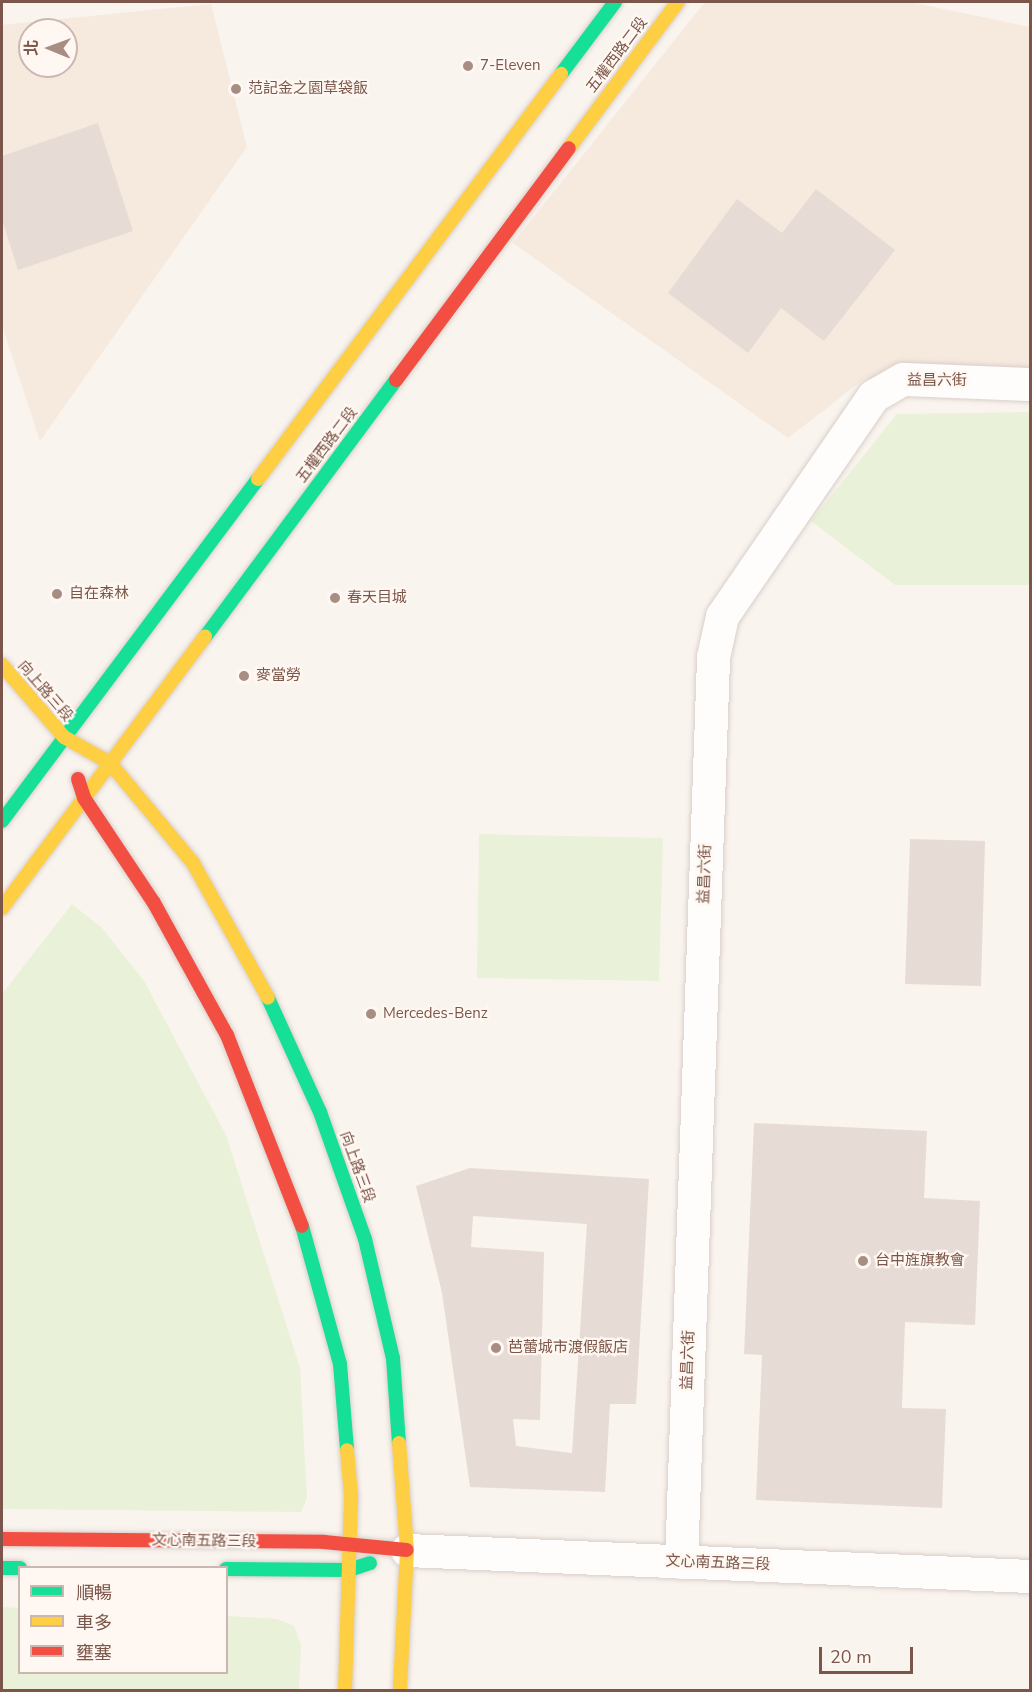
<!DOCTYPE html>
<html>
<head>
<meta charset="utf-8">
<style>
  body { margin:0 }
  #map { position:relative; width:1032px; height:1692px; overflow:hidden; background:#faf4ee; font-family:"Nunito Sans","Noto Sans TC",sans-serif }
  div>[style] { position:absolute }
  .residential>* { inset:0; background:#f6e9de }
  .green>* { inset:0; background:#e9f1d8 }
  .building>* { inset:0; background:#e7dbd5 }
  .roads { filter:drop-shadow(0 0 2px #d8cfca) drop-shadow(0 0 2px #d8cfca) }
  .street>* { height:33px; margin:-16.5px; padding:0 16.5px; transform-origin:16.5px; border-radius:16.5px; background:#fefdfc }
  .fast>* { height:14px; margin:-7px; padding:0 7px; transform-origin:7px; border-radius:7px; background:#16e098 }
  .slow>* { height:14px; margin:-7px; padding:0 7px; transform-origin:7px; border-radius:7px; background:#ffcf43 }
  .jam>* { height:14px; margin:-7px; padding:0 7px; transform-origin:7px; border-radius:7px; background:#f24e42 }
  .dots>* { width:16px; height:16px; translate:-50% -50%; box-sizing:border-box; border:3px solid #fff8f2; border-radius:50% }
  span { translate:-50% -50%; white-space:nowrap; text-align:center; line-height:1.15; -webkit-text-stroke:4.5px #fff8f2; paint-order:stroke }
  .street-label { font-size:15px; color:#7c564a }
  .poi-label { font-size:15px; color:#7c564a }
  .left { translate:0 -50%; text-align:left }
  .frame { position:absolute; inset:0; border:3px solid #7c564a; pointer-events:none }
  .legend { position:absolute; left:18px; top:1566px; width:210px; height:108px; box-sizing:border-box; background:#fff8f2; border:2px solid #cbb7af; margin:0; padding:8px 10px; list-style:none; font-size:18px; color:#7c564a }
  .legend li { display:flex; align-items:center; gap:12px; height:30px }
  .legend b { width:30px; border:2px solid #cbb7af }
  .north { position:absolute; left:18px; top:18px; width:60px; height:60px; box-sizing:border-box; background:#fff8f2; border:2px solid #cbb7af; border-radius:50%; rotate:271deg; font-size:16px; font-weight:700; line-height:24px; text-align:center; color:#7c564a }
  .north::after { content:''; display:block; margin:auto; width:21px; height:27px; background:#a88d83; clip-path:polygon(50% 0,100% 100%,50% 72%,0 100%) }
  .scale { position:absolute; left:819px; top:1647px; width:94px; height:27px; box-sizing:border-box; border:3px solid #7c564a; border-top:0; padding-left:8px; font-size:18px; line-height:21px; white-space:nowrap; color:#7c564a; -webkit-text-stroke:4px #fff8f2; paint-order:stroke }
</style>
</head>
<body>
<div id="map">
  <div class="residential">
    <i style="clip-path:polygon(705px 2px,910px 2px,1030px 27px,1030px 369px,864px 379px,788px 438px,513px 243px)"></i>
    <i style="clip-path:polygon(evenodd,211px 4px,247px 147px,40px 441px,2px 325px,2px 25px,211px 4px,30px 30px,66px 30px,66px 66px,30px 66px,30px 30px)"></i>
  </div>
  <div class="green">
    <i style="clip-path:polygon(1030px 412px,1030px 585px,895px 585px,811px 521px,897px 414px)"></i>
    <i style="clip-path:polygon(479px 834px,663px 838px,659px 981px,477px 978px)"></i>
    <i style="clip-path:polygon(72px 904px,102px 928px,144px 981px,226px 1135px,300px 1368px,307px 1498px,301px 1512px,2px 1509px,2px 994px)"></i>
    <i style="clip-path:polygon(2px 1607px,19px 1608px,20px 1672px,226px 1672px,227px 1616px,277px 1619px,294px 1626px,301px 1645px,299px 1690px,2px 1690px)"></i>
  </div>
  <div class="building">
    <i style="clip-path:polygon(98px 123px,133px 231px,18px 270px,2px 220px,2px 156px)"></i>
    <i style="clip-path:polygon(816px 189px,895px 250px,824px 341px,781px 308px,748px 353px,668px 293px,737px 199px,782px 233px)"></i>
    <i style="clip-path:polygon(910px 839px,985px 841px,981px 986px,905px 984px)"></i>
    <i style="clip-path:polygon(754px 1123px,927px 1131px,924px 1198px,980px 1201px,975px 1325px,905px 1322px,902px 1408px,946px 1409px,942px 1508px,756px 1500px,762px 1355px,744px 1354px)"></i>
    <i style="clip-path:polygon(evenodd,470px 1168px,649px 1179px,636px 1404px,610px 1404px,605px 1492px,470px 1487px,442px 1293px,416px 1186px,470px 1168px,473px 1216px,587px 1224px,572px 1453px,516px 1446px,513px 1419px,540px 1420px,544px 1252px,471px 1247px,473px 1216px)"></i>
  </div>
  <div class="roads">
    <div class="street">
      <i style="left:407px;top:1550px;width:624px;rotate:2.39deg"></i>
      <i style="left:681px;top:1562px;width:906px;rotate:-87.97deg"></i>
      <i style="left:713px;top:657px;width:42px;rotate:-77.6deg"></i>
      <i style="left:722px;top:616px;width:267px;rotate:-55.5deg"></i>
      <i style="left:873px;top:396px;width:34px;rotate:-30deg"></i>
      <i style="left:903px;top:379px;width:127px;rotate:2.3deg"></i>
    </div>
    <div class="fast">
      <i style="left:561px;top:74px;width:90px;rotate:-53.1deg"></i>
      <i style="left:205px;top:637px;width:320px;rotate:-53.4deg"></i>
      <i style="left:2px;top:821px;width:427px;rotate:-53.2deg"></i>
      <i style="left:268px;top:998px;width:125px;rotate:65.5deg"></i>
      <i style="left:320px;top:1112px;width:135px;rotate:70.5deg"></i>
      <i style="left:365px;top:1239px;width:122px;rotate:76.8deg"></i>
      <i style="left:393px;top:1358px;width:85px;rotate:86deg"></i>
      <i style="left:302px;top:1226px;width:143px;rotate:74.6deg"></i>
      <i style="left:340px;top:1364px;width:86px;rotate:85.3deg"></i>
      <i style="left:2px;top:1568px;width:18px"></i>
      <i style="left:226px;top:1569px;width:123px;rotate:0.5deg"></i>
      <i style="left:349px;top:1570px;width:22px;rotate:-18deg"></i>
    </div>
    <div class="slow">
      <i style="left:569px;top:148px;width:182px;rotate:-53.3deg"></i>
      <i style="left:258px;top:479px;width:506px;rotate:-53.2deg"></i>
      <i style="left:2px;top:665px;width:95px;rotate:49.3deg"></i>
      <i style="left:64px;top:737px;width:53px;rotate:29.5deg"></i>
      <i style="left:110px;top:763px;width:130px;rotate:50.3deg"></i>
      <i style="left:193px;top:863px;width:154px;rotate:60.9deg"></i>
      <i style="left:2px;top:908px;width:339px;rotate:-53.2deg"></i>
      <i style="left:399px;top:1443px;width:107px;rotate:85.7deg"></i>
      <i style="left:407px;top:1550px;width:140px;rotate:92.9deg"></i>
      <i style="left:345px;top:1690px;width:195px;rotate:-88.2deg"></i>
      <i style="left:351px;top:1495px;width:45px;rotate:-95.1deg"></i>
    </div>
    <div class="jam">
      <i style="left:396px;top:380px;width:289px;rotate:-53.3deg"></i>
      <i style="left:78px;top:779px;width:20px;rotate:72deg"></i>
      <i style="left:84px;top:798px;width:126px;rotate:56.3deg"></i>
      <i style="left:154px;top:903px;width:151px;rotate:61.1deg"></i>
      <i style="left:227px;top:1035px;width:205px;rotate:68.6deg"></i>
      <i style="left:2px;top:1539px;width:322px;rotate:0.5deg"></i>
      <i style="left:324px;top:1542px;width:83px;rotate:5.5deg"></i>
    </div>
  </div>
  <div class="dots">
    <i style="left:468px;top:66px;background:#a88d83"></i>
    <i style="left:236px;top:89px;background:#a88d83"></i>
    <i style="left:57px;top:594px;background:#a88d83"></i>
    <i style="left:335px;top:598px;background:#a88d83"></i>
    <i style="left:244px;top:676px;background:#a88d83"></i>
    <i style="left:371px;top:1014px;background:#a88d83"></i>
    <i style="left:863px;top:1261px;background:#a88d83"></i>
    <i style="left:496px;top:1348px;background:#a88d83"></i>
  </div>
  <div class="street-label">
    <span style="left:617px;top:55px;rotate:-53deg">五權西路二段</span>
    <span style="left:937px;top:381px">益昌六街</span>
    <span style="left:327px;top:445px;rotate:-53deg">五權西路二段</span>
    <span style="left:45px;top:691px;rotate:49deg">向上路三段</span>
    <span style="left:705px;top:874px;rotate:-88deg">益昌六街</span>
    <span style="left:357px;top:1167px;rotate:70deg">向上路三段</span>
    <span style="left:688px;top:1360px;rotate:-88deg">益昌六街</span>
    <span style="left:204px;top:1541px;rotate:1deg">文心南五路三段</span>
    <span style="left:718px;top:1563px;rotate:2deg">文心南五路三段</span>
  </div>
  <div class="poi-label">
    <span class="left" style="left:480px;top:66px">7-Eleven</span>
    <span class="left" style="left:248px;top:89px">范記金之園草袋飯</span>
    <span class="left" style="left:69px;top:594px">自在森林</span>
    <span class="left" style="left:347px;top:598px">春天目城</span>
    <span class="left" style="left:256px;top:676px">麥當勞</span>
    <span class="left" style="left:383px;top:1014px">Mercedes-Benz</span>
    <span class="left" style="left:875px;top:1261px">台中旌旗教會</span>
    <span class="left" style="left:508px;top:1348px">芭蕾城市渡假飯店</span>
  </div>
  <div class="frame"></div>
  <ul class="legend">
  <li><b style="height:8px;background:#16e098"></b>順暢</li>
  <li><b style="height:8px;background:#ffcf43"></b>車多</li>
  <li><b style="height:8px;background:#f24e42"></b>壅塞</li>
  </ul>
  <div class="north">北</div>
  <div class="scale">20 m</div>
</div>
</body>
</html>
